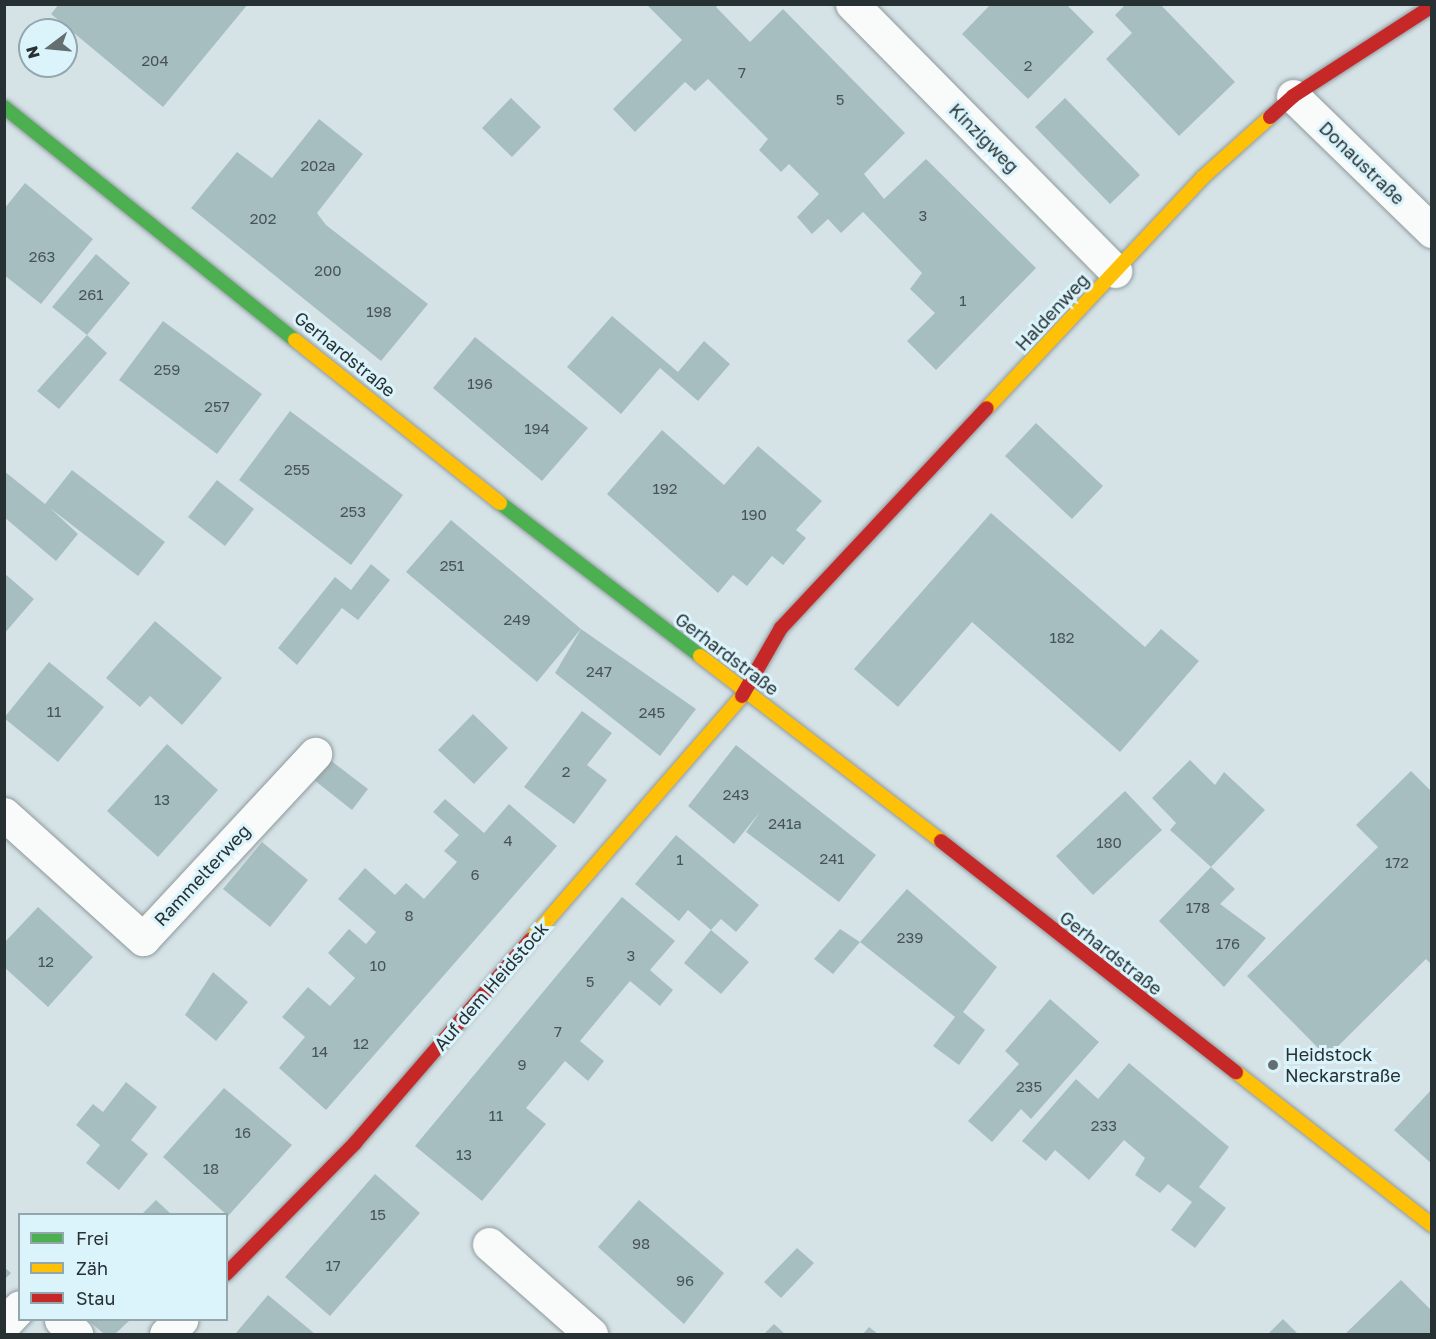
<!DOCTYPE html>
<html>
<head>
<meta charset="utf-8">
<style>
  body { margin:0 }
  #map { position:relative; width:1436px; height:1339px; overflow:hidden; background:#d5e3e7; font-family:"Golos Text",sans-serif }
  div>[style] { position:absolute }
  .building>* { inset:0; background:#a7bec0 }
  .roads { filter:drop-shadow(0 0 2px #8f999d) drop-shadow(0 0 2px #8f999d) }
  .street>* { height:33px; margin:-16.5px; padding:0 16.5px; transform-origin:16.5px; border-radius:16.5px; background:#f9fbfb }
  .fast>* { height:14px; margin:-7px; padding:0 7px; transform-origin:7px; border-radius:7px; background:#4caf50 }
  .slow>* { height:14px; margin:-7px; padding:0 7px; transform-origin:7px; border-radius:7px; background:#ffc107 }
  .jam>* { height:14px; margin:-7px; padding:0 7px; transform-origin:7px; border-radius:7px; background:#c62828 }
  .dots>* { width:16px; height:16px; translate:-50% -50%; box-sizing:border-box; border:3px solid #dbf4fc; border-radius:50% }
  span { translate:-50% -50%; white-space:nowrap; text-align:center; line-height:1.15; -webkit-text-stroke:6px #dbf4fc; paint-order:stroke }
  .number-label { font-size:15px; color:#475456 }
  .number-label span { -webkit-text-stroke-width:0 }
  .street-label { font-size:18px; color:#273133 }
  .poi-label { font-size:18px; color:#273133 }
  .left { translate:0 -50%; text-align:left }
  .frame { position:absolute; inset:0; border:6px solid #273133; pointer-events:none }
  .legend { position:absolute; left:18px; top:1213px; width:210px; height:108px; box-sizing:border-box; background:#dbf4fc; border:2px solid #93a6ac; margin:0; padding:8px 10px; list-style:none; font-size:18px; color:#273133 }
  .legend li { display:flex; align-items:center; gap:12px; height:30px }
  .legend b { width:30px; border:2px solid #93a6ac }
  .north { position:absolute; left:18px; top:18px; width:60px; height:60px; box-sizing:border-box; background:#dbf4fc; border:2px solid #93a6ac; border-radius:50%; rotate:254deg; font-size:16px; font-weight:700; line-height:24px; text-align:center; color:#273133 }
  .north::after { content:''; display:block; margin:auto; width:21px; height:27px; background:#646f72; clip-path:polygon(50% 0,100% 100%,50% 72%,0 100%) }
</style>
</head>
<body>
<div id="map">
  <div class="building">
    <i style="clip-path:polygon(59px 4px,248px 4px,163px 107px,51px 14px)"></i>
    <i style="clip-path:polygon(646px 4px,719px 4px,716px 7px,750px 42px,783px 9px,905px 133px,864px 174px,884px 199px,926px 159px,1036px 268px,936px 370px,907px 341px,935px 313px,910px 289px,922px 273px,863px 212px,841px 233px,828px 219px,812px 234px,797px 217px,819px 194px,789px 164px,781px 172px,759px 150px,768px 139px,708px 79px,695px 91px,685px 82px,635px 132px,613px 109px,682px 40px)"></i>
    <i style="clip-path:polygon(991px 4px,1066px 4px,1094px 32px,1028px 99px,962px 34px)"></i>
    <i style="clip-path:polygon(1126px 4px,1160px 4px,1235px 82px,1179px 136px,1106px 59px,1132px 33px,1115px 15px)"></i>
    <i style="clip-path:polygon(511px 98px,541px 127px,512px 157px,482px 128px)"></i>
    <i style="clip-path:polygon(1065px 98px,1140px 175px,1110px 204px,1035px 127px)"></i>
    <i style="clip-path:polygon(319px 119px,363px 154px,317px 213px,326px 225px,428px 304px,381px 361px,191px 208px,237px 152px,272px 178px)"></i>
    <i style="clip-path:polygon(25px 183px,93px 239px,41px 304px,4px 275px,4px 209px)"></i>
    <i style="clip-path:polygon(96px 254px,130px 283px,87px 335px,52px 307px)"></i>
    <i style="clip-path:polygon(612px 316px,678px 372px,704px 341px,730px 364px,698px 401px,660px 368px,621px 414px,567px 367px)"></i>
    <i style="clip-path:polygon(163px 321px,262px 394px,217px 454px,119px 380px)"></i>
    <i style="clip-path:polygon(87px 335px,107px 353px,59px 409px,37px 391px)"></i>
    <i style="clip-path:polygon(475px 337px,588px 428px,542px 481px,433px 388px)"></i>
    <i style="clip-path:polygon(290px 411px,403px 495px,351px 565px,239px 480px)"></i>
    <i style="clip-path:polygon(1036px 423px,1103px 486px,1072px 519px,1005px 456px)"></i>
    <i style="clip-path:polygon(662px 430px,724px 485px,758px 446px,822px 501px,796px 530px,806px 538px,783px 565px,772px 556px,747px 586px,733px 575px,718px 593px,607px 494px)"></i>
    <i style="clip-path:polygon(72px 470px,165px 542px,138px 576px,50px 508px,78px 534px,56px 561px,4px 517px,4px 471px,45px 504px)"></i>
    <i style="clip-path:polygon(217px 480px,254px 509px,225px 546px,188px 517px)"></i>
    <i style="clip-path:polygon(991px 513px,1145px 647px,1161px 629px,1199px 661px,1120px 752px,972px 622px,898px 707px,854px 669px)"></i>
    <i style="clip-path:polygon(451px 520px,581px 629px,537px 682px,406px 572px)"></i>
    <i style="clip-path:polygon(371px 564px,390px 580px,358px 620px,342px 608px,297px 665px,278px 648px,335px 577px,351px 590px)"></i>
    <i style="clip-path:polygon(4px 573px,34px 599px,4px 634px)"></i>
    <i style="clip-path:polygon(155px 621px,222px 678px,182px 725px,150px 696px,140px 707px,106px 678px)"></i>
    <i style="clip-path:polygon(581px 629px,696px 709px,660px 756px,555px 673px)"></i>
    <i style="clip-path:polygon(49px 662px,104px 707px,58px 762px,4px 718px)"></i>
    <i style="clip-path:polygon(582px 711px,612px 733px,587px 765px,607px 780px,574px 824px,524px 787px)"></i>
    <i style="clip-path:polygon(473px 714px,508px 748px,474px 784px,438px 750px)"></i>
    <i style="clip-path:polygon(167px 744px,218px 790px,158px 857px,107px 811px)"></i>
    <i style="clip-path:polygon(736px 745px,876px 855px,839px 902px,746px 832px,760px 812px,734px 844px,688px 806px)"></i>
    <i style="clip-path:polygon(330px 760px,368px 789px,352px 810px,314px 780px)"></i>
    <i style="clip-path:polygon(1190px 760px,1215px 785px,1224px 772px,1265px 810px,1211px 867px,1170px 830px,1176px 823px,1152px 798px)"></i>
    <i style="clip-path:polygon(1411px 771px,1432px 792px,1432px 965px,1426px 959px,1327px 1057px,1247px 976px,1378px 847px,1356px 825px)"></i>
    <i style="clip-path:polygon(1125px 791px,1162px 830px,1093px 895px,1056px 856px)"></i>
    <i style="clip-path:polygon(445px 799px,484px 833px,509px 804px,557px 846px,326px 1110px,279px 1068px,305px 1037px,282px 1017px,308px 987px,330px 1006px,355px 978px,328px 953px,349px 929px,366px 944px,376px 932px,338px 899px,365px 868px,395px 895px,406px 883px,424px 899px,457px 862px,444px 851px,459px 835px,433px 812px)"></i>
    <i style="clip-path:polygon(676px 835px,759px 905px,736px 932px,721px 919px,711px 930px,688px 910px,679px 921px,635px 884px)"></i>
    <i style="clip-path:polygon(262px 842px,308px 880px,270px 927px,223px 889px)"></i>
    <i style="clip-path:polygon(1211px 867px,1235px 889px,1220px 904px,1266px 938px,1224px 987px,1159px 921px)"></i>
    <i style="clip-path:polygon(907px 889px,997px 967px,963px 1012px,985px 1030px,959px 1065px,933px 1046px,955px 1017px,860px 942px)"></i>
    <i style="clip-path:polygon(622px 897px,675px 941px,650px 970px,673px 990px,660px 1006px,630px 981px,580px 1041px,604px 1061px,588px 1081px,565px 1061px,526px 1108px,546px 1124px,482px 1201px,415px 1146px)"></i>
    <i style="clip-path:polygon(38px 907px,93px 957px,48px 1007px,4px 967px,4px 943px)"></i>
    <i style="clip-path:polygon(840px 929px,860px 942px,833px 974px,814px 959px)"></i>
    <i style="clip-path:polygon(711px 930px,749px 962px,721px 994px,684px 963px)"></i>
    <i style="clip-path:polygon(213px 972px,248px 1002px,216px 1041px,185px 1015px)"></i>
    <i style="clip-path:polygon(1050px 999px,1099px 1042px,1031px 1119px,1021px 1109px,992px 1142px,968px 1121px,1019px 1064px,1005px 1051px)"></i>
    <i style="clip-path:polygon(1129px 1063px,1229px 1147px,1199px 1187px,1226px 1208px,1195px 1248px,1171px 1230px,1192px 1202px,1168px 1184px,1160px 1193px,1135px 1175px,1145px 1158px,1124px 1140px,1089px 1180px,1055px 1150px,1046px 1161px,1022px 1141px,1076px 1079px,1098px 1099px)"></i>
    <i style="clip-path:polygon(126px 1082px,157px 1107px,131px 1140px,148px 1154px,119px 1190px,86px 1163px,100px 1145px,76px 1125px,93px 1104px,103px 1112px)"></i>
    <i style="clip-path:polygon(224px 1088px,292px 1145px,228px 1216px,163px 1157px)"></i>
    <i style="clip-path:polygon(1432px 1089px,1432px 1164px,1394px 1130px)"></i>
    <i style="clip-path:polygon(375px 1174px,420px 1213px,330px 1316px,285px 1277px)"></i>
    <i style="clip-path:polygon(156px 1200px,171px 1214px,142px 1214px)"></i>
    <i style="clip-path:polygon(639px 1200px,724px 1273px,684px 1324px,598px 1247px)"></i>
    <i style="clip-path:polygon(797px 1248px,814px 1263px,781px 1298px,764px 1282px)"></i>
    <i style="clip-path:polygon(4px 1267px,11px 1273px,4px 1280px)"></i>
    <i style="clip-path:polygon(1401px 1280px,1432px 1311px,1432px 1334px,1345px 1334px)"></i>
    <i style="clip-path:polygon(268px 1295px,315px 1334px,235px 1334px)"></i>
    <i style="clip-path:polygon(1283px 1319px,1298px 1334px,1268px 1334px)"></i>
    <i style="clip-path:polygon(88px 1320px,130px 1320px,115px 1334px,104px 1334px)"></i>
    <i style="clip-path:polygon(774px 1324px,785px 1334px,764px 1334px)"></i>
    <i style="clip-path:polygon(869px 1327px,878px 1334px,863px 1334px)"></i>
  </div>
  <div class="roads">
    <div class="street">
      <i style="left:852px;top:4px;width:375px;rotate:45.4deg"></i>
      <i style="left:1293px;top:96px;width:194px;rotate:44.2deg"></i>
      <i style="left:4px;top:814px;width:187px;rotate:42deg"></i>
      <i style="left:143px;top:939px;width:253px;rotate:-47.1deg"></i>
      <i style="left:489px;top:1244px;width:136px;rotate:41.4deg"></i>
      <i style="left:61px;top:1320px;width:21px;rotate:43deg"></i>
      <i style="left:4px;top:1324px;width:23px;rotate:-47deg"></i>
      <i style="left:166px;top:1334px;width:21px;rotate:-43deg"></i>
    </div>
    <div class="fast">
      <i style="left:4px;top:107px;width:373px;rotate:38.7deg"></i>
      <i style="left:500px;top:503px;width:252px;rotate:37.4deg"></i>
    </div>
    <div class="slow">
      <i style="left:295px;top:340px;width:262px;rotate:38.5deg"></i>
      <i style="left:987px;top:408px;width:315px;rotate:-46.9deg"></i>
      <i style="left:1202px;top:178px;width:91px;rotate:-41.9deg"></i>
      <i style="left:700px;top:656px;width:304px;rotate:37.5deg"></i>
      <i style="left:531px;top:939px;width:322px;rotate:-49deg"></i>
      <i style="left:1236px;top:1072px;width:249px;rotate:38deg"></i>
    </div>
    <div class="jam">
      <i style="left:1270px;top:117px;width:31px;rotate:-42deg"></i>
      <i style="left:1293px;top:96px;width:166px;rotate:-32.9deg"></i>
      <i style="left:742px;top:696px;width:78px;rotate:-60.2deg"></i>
      <i style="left:781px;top:628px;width:301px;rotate:-46.9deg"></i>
      <i style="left:941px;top:841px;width:375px;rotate:38.1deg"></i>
      <i style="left:226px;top:1274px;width:184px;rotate:-45.4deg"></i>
      <i style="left:355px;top:1143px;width:269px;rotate:-49.2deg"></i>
    </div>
  </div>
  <div class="dots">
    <i style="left:1273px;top:1065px;background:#646f72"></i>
  </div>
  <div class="number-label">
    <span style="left:155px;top:61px">204</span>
    <span style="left:1028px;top:66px">2</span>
    <span style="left:742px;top:73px">7</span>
    <span style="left:840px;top:100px">5</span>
    <span style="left:318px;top:166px">202a</span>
    <span style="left:923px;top:216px">3</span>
    <span style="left:263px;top:219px">202</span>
    <span style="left:42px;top:257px">263</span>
    <span style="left:328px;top:271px">200</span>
    <span style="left:91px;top:295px">261</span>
    <span style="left:963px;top:301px">1</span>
    <span style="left:379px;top:312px">198</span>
    <span style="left:167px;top:370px">259</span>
    <span style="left:480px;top:384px">196</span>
    <span style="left:217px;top:407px">257</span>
    <span style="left:537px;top:429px">194</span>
    <span style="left:297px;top:470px">255</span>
    <span style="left:665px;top:489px">192</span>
    <span style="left:353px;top:512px">253</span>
    <span style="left:754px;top:515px">190</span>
    <span style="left:452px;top:566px">251</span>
    <span style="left:517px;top:620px">249</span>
    <span style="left:1062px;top:638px">182</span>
    <span style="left:599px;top:672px">247</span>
    <span style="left:54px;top:712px">11</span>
    <span style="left:652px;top:713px">245</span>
    <span style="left:566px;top:772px">2</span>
    <span style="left:736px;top:795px">243</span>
    <span style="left:162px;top:800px">13</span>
    <span style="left:785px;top:824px">241a</span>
    <span style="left:508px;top:841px">4</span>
    <span style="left:1109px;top:843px">180</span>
    <span style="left:832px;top:859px">241</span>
    <span style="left:680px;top:860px">1</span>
    <span style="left:1397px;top:863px">172</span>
    <span style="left:475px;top:875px">6</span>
    <span style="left:1198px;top:908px">178</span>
    <span style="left:409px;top:916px">8</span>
    <span style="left:910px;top:938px">239</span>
    <span style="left:1228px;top:944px">176</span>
    <span style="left:631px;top:956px">3</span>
    <span style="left:46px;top:962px">12</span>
    <span style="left:378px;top:966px">10</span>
    <span style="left:590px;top:982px">5</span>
    <span style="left:558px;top:1032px">7</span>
    <span style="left:361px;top:1044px">12</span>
    <span style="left:320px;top:1052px">14</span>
    <span style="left:522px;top:1065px">9</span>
    <span style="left:1029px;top:1087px">235</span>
    <span style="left:496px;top:1116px">11</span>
    <span style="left:1104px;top:1126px">233</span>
    <span style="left:243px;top:1133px">16</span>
    <span style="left:464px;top:1155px">13</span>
    <span style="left:211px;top:1169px">18</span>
    <span style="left:378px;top:1215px">15</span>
    <span style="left:641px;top:1244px">98</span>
    <span style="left:333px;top:1266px">17</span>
    <span style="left:685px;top:1281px">96</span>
  </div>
  <div class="street-label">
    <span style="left:984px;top:138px;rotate:45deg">Kinzigweg</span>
    <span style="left:1362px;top:163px;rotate:44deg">Donaustraße</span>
    <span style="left:1052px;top:312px;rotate:-47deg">Haldenweg</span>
    <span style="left:345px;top:354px;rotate:39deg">Gerhardstraße</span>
    <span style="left:727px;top:654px;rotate:37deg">Gerhardstraße</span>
    <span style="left:202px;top:875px;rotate:-47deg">Rammelterweg</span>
    <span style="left:1111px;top:953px;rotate:38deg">Gerhardstraße</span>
    <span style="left:491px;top:986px;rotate:-49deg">Auf dem Heidstock</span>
  </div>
  <div class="poi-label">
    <span class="left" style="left:1285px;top:1065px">Heidstock<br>Neckarstraße</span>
  </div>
  <div class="frame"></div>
  <ul class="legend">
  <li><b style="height:8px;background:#4caf50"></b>Frei</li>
  <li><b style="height:8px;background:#ffc107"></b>Zäh</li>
  <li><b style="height:8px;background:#c62828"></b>Stau</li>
  </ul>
  <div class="north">N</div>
</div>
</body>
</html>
